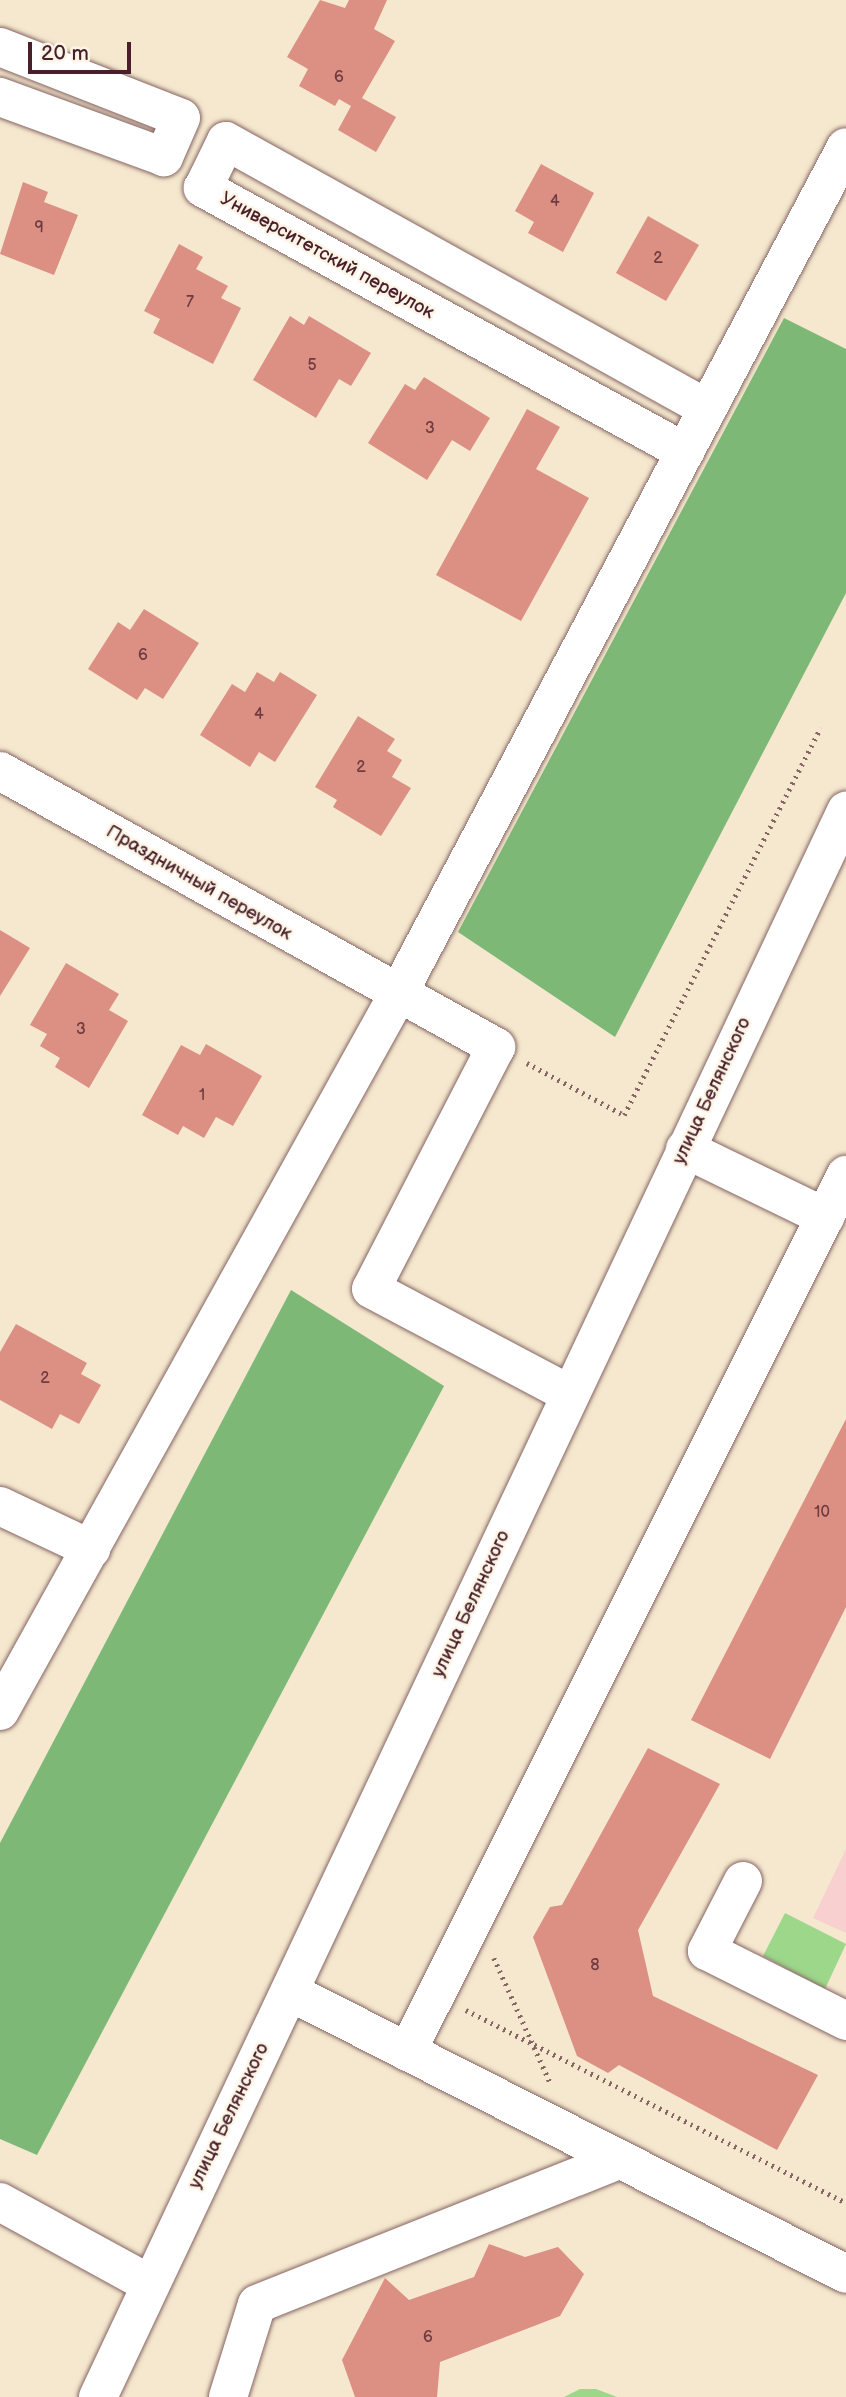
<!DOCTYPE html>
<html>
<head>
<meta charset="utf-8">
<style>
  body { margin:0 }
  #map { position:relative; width:846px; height:2397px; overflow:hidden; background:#f5e8ce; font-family:"Balsamiq Sans",sans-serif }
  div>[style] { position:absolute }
  .built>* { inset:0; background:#f7d0cf }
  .green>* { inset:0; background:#9dd78a }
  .forest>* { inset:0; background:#7eb876 }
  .building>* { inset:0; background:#dc8f83 }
  .path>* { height:4.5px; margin-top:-2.25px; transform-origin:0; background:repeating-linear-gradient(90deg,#866564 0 2px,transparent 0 7px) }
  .roads { filter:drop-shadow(0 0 2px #866564) drop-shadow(0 0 2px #866564) }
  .minor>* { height:38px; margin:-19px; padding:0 19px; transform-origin:19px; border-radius:19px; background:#fff }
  span { translate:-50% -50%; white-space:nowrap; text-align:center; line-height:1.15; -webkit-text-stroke:5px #fcf5e5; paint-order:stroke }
  .number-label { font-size:16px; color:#6e3b41 }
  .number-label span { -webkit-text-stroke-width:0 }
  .street-label { font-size:19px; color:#4a1f2b }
  .scale { position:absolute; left:28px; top:42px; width:103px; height:32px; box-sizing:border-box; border:4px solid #4a1f2b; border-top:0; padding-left:9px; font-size:21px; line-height:24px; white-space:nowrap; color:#4a1f2b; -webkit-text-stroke:5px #fcf5e5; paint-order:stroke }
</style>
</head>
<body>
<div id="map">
  <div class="built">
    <i style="clip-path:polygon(846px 1849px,846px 1933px,813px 1918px)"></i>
  </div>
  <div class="green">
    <i style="clip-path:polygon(785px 1913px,846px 1944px,825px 1989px,763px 1956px)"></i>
    <i style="clip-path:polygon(580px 2389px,596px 2389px,617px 2397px,564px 2397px)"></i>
  </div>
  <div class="forest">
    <i style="clip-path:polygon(784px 318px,846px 349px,846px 593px,615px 1037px,458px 932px)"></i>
    <i style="clip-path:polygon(291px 1290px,444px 1386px,37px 2155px,0 2139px,0 1843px)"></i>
  </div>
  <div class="building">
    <i style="clip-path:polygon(320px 0,345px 8px,349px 0,387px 0,374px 29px,395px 41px,362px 98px,396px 117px,376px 152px,338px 130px,351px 106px,339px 99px,335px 106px,299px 86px,308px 69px,287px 57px)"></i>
    <i style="clip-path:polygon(541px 164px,594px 193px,563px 252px,528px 233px,534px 222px,515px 211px)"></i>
    <i style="clip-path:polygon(23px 182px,48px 192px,44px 202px,78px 215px,54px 275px,0 254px)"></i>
    <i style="clip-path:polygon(648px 216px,699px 245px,666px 301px,616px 273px)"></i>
    <i style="clip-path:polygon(179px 244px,203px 257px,196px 269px,228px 286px,221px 298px,241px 308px,213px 364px,153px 333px,160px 319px,144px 311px)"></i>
    <i style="clip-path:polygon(290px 316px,304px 325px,309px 316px,371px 353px,351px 386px,339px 379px,316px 418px,253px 380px)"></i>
    <i style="clip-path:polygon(424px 377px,490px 418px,470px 451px,452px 440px,427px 480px,368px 443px,405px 384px,415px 390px)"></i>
    <i style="clip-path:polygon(527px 409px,560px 427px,536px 469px,589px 498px,521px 621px,436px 575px)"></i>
    <i style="clip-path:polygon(144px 609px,199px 643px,163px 699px,145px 688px,137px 700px,88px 669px,118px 622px,130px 630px)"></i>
    <i style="clip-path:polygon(257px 672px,274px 682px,280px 672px,317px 695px,275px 762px,259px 752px,250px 767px,200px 735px,232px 684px,245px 692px)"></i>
    <i style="clip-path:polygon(358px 716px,395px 739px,387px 751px,402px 760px,392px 777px,411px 788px,381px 836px,333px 807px,337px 800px,315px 787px)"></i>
    <i style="clip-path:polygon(0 930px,30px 948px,0 996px)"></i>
    <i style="clip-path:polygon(66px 963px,119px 994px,109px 1010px,128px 1021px,89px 1088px,55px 1067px,60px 1058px,40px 1046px,47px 1034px,30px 1025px)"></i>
    <i style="clip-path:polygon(206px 1044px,262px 1076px,233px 1126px,216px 1117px,204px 1138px,183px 1126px,178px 1135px,142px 1115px,181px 1045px,200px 1055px)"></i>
    <i style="clip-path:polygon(16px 1324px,87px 1363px,81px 1374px,101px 1385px,79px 1424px,60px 1414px,52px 1429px,0 1400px,0 1352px)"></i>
    <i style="clip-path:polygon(846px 1419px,846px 1607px,770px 1759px,691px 1720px)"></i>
    <i style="clip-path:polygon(648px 1748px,720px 1784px,638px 1930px,653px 1996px,818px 2075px,777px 2150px,619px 2065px,608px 2073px,577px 2056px,533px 1937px,550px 1907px,562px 1905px)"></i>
    <i style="clip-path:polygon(489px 2244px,525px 2257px,558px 2247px,584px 2274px,560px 2316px,440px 2362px,437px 2397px,355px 2397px,342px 2360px,385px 2278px,409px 2300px,474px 2277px)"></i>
  </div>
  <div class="path">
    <i style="left:527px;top:1063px;width:110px;rotate:28.2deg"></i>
    <i style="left:624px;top:1115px;width:434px;rotate:-63.1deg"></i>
    <i style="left:494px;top:1958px;width:138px;rotate:65.7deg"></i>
    <i style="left:466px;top:2010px;width:426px;rotate:26.9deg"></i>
  </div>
  <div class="roads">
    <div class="minor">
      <i style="left:0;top:47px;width:194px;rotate:21.4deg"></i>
      <i style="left:181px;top:118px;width:43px;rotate:113.6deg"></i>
      <i style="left:164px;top:157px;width:175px;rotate:-159.9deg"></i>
      <i style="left:685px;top:452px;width:550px;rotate:-151.29deg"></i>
      <i style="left:203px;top:188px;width:52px;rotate:-63.9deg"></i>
      <i style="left:226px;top:141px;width:551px;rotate:29.07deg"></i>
      <i style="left:0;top:771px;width:568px;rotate:29.09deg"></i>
      <i style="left:496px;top:1047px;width:272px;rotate:117.3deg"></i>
      <i style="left:371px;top:1289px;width:224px;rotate:27.9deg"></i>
      <i style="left:685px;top:1149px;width:156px;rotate:25.9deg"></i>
      <i style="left:0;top:1506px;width:101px;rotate:25.3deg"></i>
      <i style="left:0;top:1711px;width:818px;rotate:-60.96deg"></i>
      <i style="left:397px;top:996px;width:960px;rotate:-62.13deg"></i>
      <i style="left:743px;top:1881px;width:79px;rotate:117.2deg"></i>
      <i style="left:707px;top:1951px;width:156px;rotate:26.7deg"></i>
      <i style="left:290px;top:1992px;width:623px;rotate:26.89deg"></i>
      <i style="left:407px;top:2052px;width:981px;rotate:-63.41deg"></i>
      <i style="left:0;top:2202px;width:169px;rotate:28.7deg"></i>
      <i style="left:98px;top:2397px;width:1754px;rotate:-64.75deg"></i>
      <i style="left:228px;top:2397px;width:97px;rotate:-72.7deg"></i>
      <i style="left:257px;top:2304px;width:389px;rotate:-21.7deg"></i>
    </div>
  </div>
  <div class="number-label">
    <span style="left:339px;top:78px">6</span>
    <span style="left:555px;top:202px">4</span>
    <span style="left:39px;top:228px">9</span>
    <span style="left:658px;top:259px">2</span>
    <span style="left:190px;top:303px">7</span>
    <span style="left:312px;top:366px">5</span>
    <span style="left:430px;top:429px">3</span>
    <span style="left:143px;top:656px">6</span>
    <span style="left:259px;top:715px">4</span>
    <span style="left:361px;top:768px">2</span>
    <span style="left:81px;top:1030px">3</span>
    <span style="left:202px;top:1096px">1</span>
    <span style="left:45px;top:1379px">2</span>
    <span style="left:822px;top:1513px">10</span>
    <span style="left:595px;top:1966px">8</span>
    <span style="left:428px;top:2338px">6</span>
  </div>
  <div class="street-label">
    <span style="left:327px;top:256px;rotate:29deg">Университетский переулок</span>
    <span style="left:199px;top:883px;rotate:30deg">Праздничный переулок</span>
    <span style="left:712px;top:1091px;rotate:-65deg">улица Белянского</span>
    <span style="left:471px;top:1604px;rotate:-65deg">улица Белянского</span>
    <span style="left:229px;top:2116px;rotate:-64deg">улица Белянского</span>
  </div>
  <div class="scale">20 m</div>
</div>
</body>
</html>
